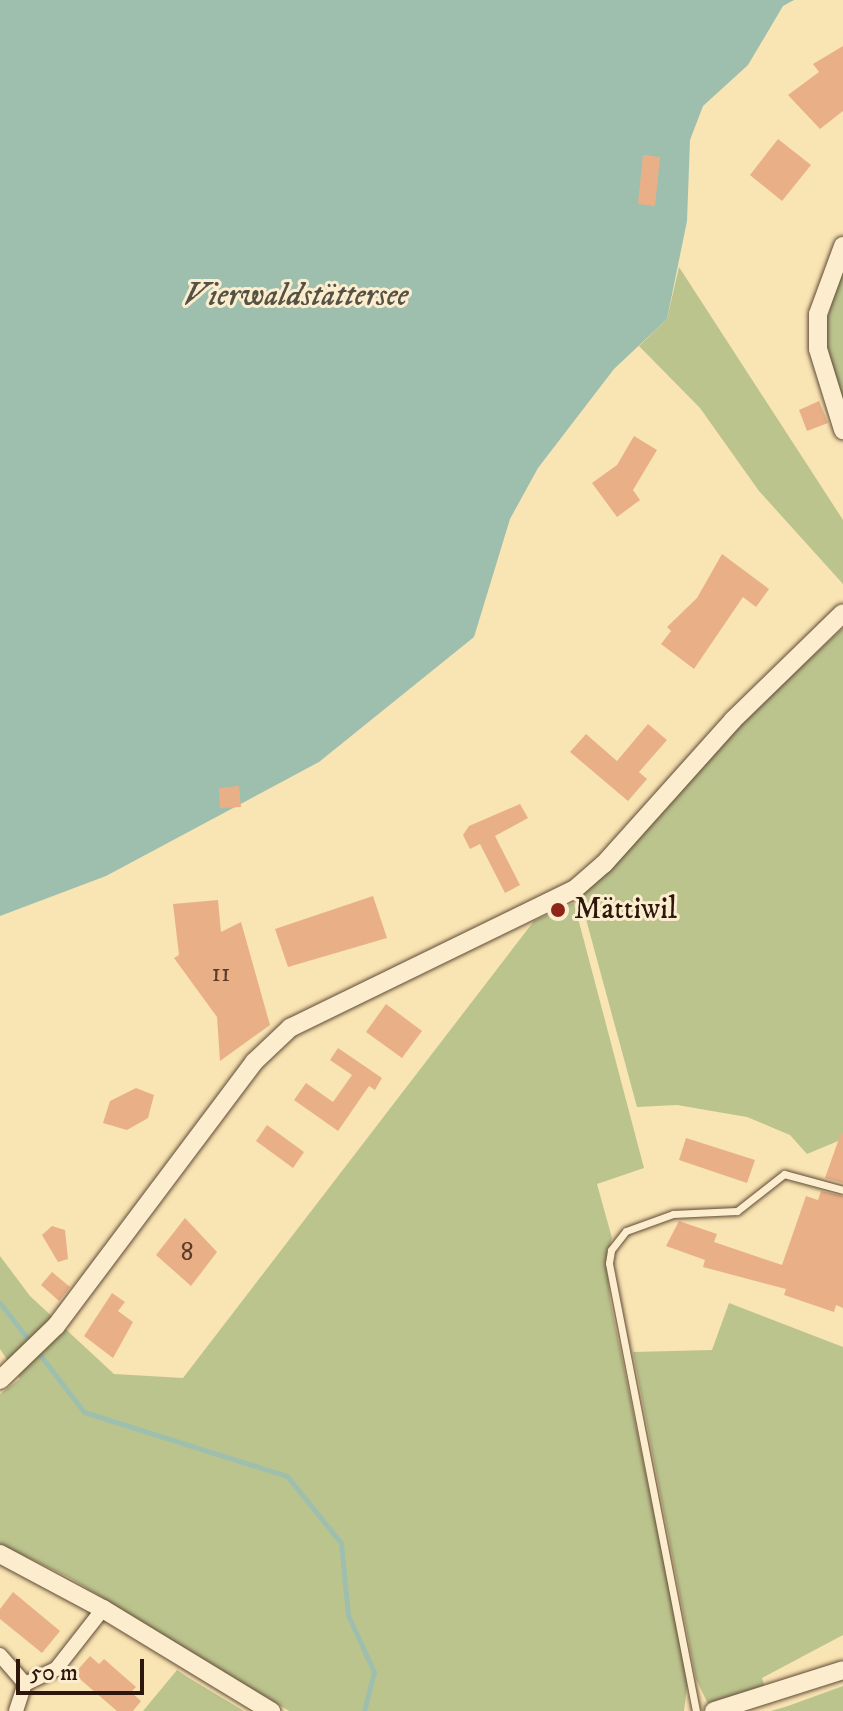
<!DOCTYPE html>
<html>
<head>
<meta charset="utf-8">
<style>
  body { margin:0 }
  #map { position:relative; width:843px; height:1711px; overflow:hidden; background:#f9e4b3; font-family:"IM FELL DW Pica",serif }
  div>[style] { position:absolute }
  .green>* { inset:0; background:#bcc48e }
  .water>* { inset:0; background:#9ebfae }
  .stream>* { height:5px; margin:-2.5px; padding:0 2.5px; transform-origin:2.5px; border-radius:2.5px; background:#9ebfae }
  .building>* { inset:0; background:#e9b088 }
  .roads { filter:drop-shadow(0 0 2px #604a36) drop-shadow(0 0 2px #604a36) }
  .service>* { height:7px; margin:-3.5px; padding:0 3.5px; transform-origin:3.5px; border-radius:3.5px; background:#fbedce }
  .minor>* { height:14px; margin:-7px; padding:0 7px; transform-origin:7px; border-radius:7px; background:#fbedce }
  .tertiary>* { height:18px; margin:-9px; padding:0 9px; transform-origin:9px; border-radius:9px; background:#fbedce }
  .dots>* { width:22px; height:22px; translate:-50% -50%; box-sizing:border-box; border:4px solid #fbedce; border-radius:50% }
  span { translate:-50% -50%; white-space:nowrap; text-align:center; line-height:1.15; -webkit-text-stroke:6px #fbedce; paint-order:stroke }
  .number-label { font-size:26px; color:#5c3c2b }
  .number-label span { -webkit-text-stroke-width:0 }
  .poi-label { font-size:30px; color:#2d160c }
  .left { translate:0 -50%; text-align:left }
  .water-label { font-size:32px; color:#555145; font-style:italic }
  .scale { position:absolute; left:16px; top:1659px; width:128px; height:36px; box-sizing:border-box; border:4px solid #2d160c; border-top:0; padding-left:10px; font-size:24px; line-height:28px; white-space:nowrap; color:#2d160c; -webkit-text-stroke:6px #fbedce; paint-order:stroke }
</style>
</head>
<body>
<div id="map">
  <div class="green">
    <i style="clip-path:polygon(843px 262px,843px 415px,824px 331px)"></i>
    <i style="clip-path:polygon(679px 267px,843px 520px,843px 584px,759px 491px,700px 408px,639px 346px,667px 319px)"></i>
    <i style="clip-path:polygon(843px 628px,843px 1139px,807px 1154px,790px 1135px,747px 1117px,677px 1105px,637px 1107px,580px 897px,737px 726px)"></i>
    <i style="clip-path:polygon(574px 903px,644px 1168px,597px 1184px,612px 1238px,606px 1259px,610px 1300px,688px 1679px,684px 1711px,289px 1711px,70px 1578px,0 1544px,0 1394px,20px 1379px,0 1349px,0 1256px,30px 1296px,114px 1374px,183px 1378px,534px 921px)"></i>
    <i style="clip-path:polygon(729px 1303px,843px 1347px,843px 1635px,762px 1678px,765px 1688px,708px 1704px,696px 1679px,633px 1352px,712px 1350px)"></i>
    <i style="clip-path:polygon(177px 1670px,189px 1678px,244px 1711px,143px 1711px)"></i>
    <i style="clip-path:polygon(843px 1686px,843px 1711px,771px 1711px,788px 1706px)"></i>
  </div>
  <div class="water">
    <i style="clip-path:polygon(0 0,794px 0,783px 6px,748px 65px,703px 106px,690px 140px,687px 221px,667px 319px,614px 369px,538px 468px,510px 519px,474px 637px,319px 762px,106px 876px,0 916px)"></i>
  </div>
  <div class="stream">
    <i style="left:0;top:1303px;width:51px;rotate:52.2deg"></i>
    <i style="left:37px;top:1351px;width:77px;rotate:52.4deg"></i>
    <i style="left:84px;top:1412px;width:213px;rotate:17.5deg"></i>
    <i style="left:287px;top:1476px;width:86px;rotate:51.1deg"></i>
    <i style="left:341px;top:1543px;width:72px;rotate:84.4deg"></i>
    <i style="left:348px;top:1615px;width:63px;rotate:65.5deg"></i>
    <i style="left:374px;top:1672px;width:40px;rotate:104.4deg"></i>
  </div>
  <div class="building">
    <i style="clip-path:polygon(843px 46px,843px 111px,820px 129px,788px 95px,819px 72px,813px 64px)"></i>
    <i style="clip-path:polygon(778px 139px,811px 165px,782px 201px,750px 175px)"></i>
    <i style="clip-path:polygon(643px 155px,660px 157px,655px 206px,638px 204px)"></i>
    <i style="clip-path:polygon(819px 401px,828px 423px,807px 431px,799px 410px)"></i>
    <i style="clip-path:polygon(634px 436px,657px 450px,633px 490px,640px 500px,617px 517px,592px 483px,617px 465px)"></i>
    <i style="clip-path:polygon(722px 554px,769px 589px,756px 607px,743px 597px,694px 669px,661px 644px,671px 631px,667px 627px,697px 598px)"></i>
    <i style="clip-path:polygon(648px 724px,667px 740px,639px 772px,647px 779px,628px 801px,570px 752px,586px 734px,617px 761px)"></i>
    <i style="clip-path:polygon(239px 786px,241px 807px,220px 808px,219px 788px)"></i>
    <i style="clip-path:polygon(520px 804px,528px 818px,495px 836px,520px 885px,505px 893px,480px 844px,470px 849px,463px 835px,469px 826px)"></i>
    <i style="clip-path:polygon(373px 896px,387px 938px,288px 967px,275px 929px)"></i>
    <i style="clip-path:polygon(218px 900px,221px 932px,241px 922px,270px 1025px,220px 1061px,217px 1017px,174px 958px,179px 955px,173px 904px)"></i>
    <i style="clip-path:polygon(386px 1004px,422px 1031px,402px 1058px,366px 1032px)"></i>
    <i style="clip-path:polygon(338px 1048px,382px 1078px,375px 1090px,369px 1086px,338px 1131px,294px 1100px,306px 1083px,333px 1102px,352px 1075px,330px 1060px)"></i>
    <i style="clip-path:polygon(136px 1088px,154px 1095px,148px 1118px,127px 1130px,103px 1123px,110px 1101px)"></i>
    <i style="clip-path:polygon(267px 1125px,304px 1152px,293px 1168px,256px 1141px)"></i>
    <i style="clip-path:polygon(841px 1133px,843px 1133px,843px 1183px,825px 1178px)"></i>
    <i style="clip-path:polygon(686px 1138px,755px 1160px,747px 1183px,679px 1160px)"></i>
    <i style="clip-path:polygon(821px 1191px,843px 1196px,843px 1308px,836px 1305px,834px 1312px,784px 1295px,786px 1289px,703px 1267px,705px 1260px,666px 1246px,679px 1221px,717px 1234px,714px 1242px,782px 1265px,806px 1196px,818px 1200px)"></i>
    <i style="clip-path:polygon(185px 1218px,217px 1252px,191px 1286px,156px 1255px)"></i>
    <i style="clip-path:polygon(52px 1226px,65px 1230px,68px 1259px,58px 1262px,42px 1235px)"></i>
    <i style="clip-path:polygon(52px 1272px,70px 1287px,59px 1301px,41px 1285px)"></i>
    <i style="clip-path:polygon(112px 1293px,125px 1302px,118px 1311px,133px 1322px,113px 1358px,84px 1336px)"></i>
    <i style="clip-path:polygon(13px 1592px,60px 1631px,42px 1653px,0 1619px,0 1609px)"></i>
    <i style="clip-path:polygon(90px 1656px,99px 1664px,104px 1659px,136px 1687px,131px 1692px,141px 1701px,133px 1711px,117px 1711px,74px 1674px)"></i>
  </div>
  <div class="roads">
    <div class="service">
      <i style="left:696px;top:1711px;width:456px;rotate:-101deg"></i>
      <i style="left:609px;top:1263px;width:13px;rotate:-81deg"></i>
      <i style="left:611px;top:1250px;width:24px;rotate:-52deg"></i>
      <i style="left:626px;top:1231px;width:50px;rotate:-19.9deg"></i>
      <i style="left:673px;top:1214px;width:64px;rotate:-2.7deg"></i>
      <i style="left:737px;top:1211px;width:60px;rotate:-38.2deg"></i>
      <i style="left:784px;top:1174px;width:61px;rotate:15.2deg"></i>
    </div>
    <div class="minor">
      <i style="left:0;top:1655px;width:38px;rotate:49deg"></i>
      <i style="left:16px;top:1711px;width:28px;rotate:-72deg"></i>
      <i style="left:25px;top:1684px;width:34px;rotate:-26deg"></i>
      <i style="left:56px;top:1669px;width:76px;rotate:-51.9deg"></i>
    </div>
    <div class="tertiary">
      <i style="left:843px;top:246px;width:72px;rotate:110.2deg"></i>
      <i style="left:818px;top:314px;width:35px;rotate:90deg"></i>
      <i style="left:818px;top:349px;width:85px;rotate:72.8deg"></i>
      <i style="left:0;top:1380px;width:78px;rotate:-44deg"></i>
      <i style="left:56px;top:1326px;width:330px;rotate:-53.1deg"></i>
      <i style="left:254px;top:1062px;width:50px;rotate:-43.4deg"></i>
      <i style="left:290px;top:1028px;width:317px;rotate:-26deg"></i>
      <i style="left:575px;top:889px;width:38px;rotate:-41deg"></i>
      <i style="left:604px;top:864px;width:193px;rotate:-48.1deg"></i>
      <i style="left:733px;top:720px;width:153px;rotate:-44.2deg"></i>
      <i style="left:0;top:1554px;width:117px;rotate:28.1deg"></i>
      <i style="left:103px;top:1609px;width:197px;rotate:31.3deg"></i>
      <i style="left:714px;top:1711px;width:135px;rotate:-17.6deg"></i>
    </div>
  </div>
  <div class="dots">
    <i style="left:558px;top:910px;background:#8f2418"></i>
  </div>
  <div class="number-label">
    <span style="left:221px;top:974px">11</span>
    <span style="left:187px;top:1253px">8</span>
  </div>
  <div class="poi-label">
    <span class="left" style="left:574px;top:910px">Mättiwil</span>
  </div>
  <div class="water-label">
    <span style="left:296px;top:296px">Vierwaldstättersee</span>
  </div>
  <div class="scale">50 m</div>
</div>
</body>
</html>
